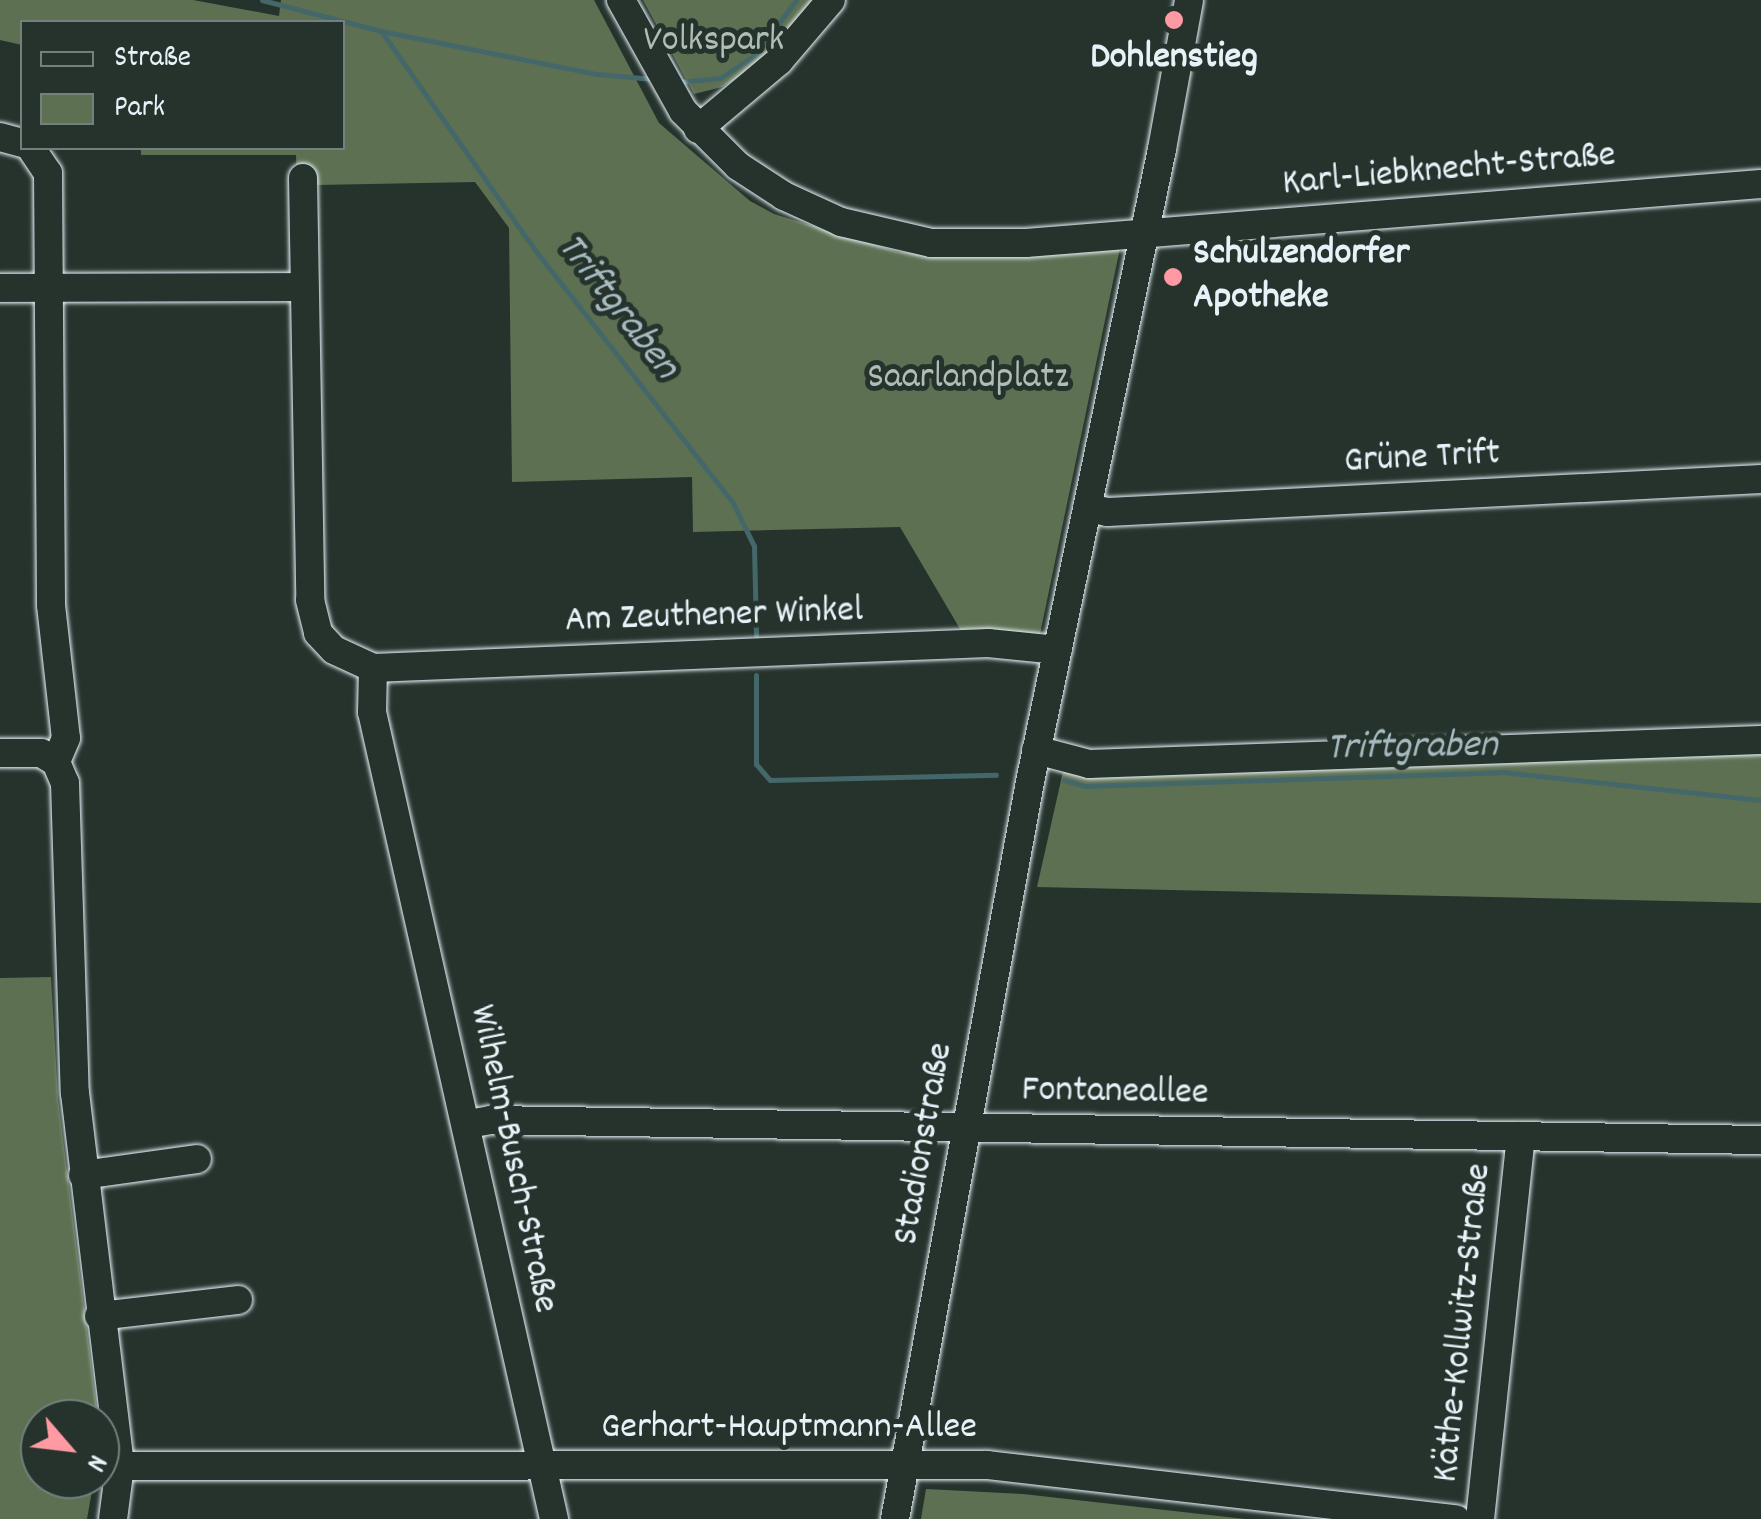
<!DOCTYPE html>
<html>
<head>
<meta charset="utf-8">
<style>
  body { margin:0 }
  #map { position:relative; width:1761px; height:1519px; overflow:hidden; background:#26332d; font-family:Dekko,sans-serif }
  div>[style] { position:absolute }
  .green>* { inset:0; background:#5d7052 }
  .stream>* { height:5px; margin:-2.5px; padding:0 2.5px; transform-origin:2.5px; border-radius:2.5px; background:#446869 }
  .roads { filter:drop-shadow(0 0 2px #e8f1f8) drop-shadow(0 0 2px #e8f1f8) }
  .minor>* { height:28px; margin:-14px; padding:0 14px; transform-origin:14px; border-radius:14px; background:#26332d }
  .dots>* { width:28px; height:28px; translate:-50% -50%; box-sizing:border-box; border:5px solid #26332d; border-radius:50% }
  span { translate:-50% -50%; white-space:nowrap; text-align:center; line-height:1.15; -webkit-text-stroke:10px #26332d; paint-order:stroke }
  .park-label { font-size:38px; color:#b0bdb6 }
  .poi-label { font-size:38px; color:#e8f1f8; font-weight:700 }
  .left { translate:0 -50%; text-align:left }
  .street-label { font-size:38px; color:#e8f1f8 }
  .water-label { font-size:40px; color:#a6babf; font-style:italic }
  .legend { position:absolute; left:20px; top:20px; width:325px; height:130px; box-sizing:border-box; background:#26332d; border:2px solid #747f7e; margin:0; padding:12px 18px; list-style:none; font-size:30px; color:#e8f1f8 }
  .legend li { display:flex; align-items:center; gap:20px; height:50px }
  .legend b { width:50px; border:2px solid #747f7e }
  .north { position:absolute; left:20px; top:1399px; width:100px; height:100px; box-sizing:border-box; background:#26332d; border:2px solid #747f7e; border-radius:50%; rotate:118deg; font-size:28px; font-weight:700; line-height:40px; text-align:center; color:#e8f1f8 }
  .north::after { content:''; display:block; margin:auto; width:35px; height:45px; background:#ff9aa2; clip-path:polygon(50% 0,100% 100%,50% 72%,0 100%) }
</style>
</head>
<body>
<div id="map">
  <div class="green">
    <i style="clip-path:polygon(0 0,193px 0,279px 16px,281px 0,594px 0,659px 123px,750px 201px,774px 214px,898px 252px,959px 256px,1121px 243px,1040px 634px,963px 634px,900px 527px,693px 532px,692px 477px,512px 482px,509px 228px,475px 182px,317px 185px,297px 182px,296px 155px,141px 155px,141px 148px,342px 148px,342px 22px,22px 22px,22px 45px,0 40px)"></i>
    <i style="clip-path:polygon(643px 0,818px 0,751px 70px,722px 87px,694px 94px)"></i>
    <i style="clip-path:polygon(1761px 753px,1761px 903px,1037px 887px,1064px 767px,1083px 777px)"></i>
    <i style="clip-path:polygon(51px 977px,58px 1099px,98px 1419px,40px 1419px,40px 1479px,94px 1479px,87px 1519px,0 1519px,0 978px)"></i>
    <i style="clip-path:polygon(926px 1489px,1023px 1494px,1245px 1519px,921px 1519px)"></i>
  </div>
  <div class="stream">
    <i style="left:262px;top:0;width:123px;rotate:14.6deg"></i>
    <i style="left:381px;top:31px;width:220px;rotate:11.3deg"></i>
    <i style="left:597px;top:74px;width:56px;rotate:5.1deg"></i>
    <i style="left:381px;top:31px;width:273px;rotate:54.9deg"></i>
    <i style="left:538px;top:254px;width:316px;rotate:51.9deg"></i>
    <i style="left:733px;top:503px;width:48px;rotate:64deg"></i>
    <i style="left:754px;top:546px;width:89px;rotate:88.7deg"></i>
    <i style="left:679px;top:82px;width:41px;rotate:-5.6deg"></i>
    <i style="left:720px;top:78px;width:40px;rotate:-32.9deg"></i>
    <i style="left:754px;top:56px;width:70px;rotate:-53.1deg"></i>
    <i style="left:756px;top:675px;width:89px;rotate:90deg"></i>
    <i style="left:756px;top:764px;width:21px;rotate:49deg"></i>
    <i style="left:770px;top:780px;width:226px;rotate:-1.3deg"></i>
    <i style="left:1064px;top:780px;width:22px;rotate:16deg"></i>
    <i style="left:1085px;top:786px;width:417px;rotate:-1.9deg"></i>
    <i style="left:1502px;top:772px;width:261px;rotate:6.2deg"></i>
  </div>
  <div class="roads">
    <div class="minor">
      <i style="left:621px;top:0;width:127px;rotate:60.8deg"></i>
      <i style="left:683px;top:111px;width:78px;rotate:45deg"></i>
      <i style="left:738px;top:166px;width:55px;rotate:33.1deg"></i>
      <i style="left:784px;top:196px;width:63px;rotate:24.5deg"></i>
      <i style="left:841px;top:222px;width:92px;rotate:13.1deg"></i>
      <i style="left:931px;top:243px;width:95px"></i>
      <i style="left:1026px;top:243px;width:737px;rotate:-4.59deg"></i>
      <i style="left:698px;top:129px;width:106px;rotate:-40deg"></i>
      <i style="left:779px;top:61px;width:80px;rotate:-49.6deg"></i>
      <i style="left:0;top:137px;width:23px;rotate:15deg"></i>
      <i style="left:31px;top:148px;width:30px;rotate:56deg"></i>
      <i style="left:48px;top:173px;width:432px;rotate:89.6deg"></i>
      <i style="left:51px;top:605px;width:134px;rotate:83.6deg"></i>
      <i style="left:66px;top:738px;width:26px;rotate:113deg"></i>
      <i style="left:56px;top:762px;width:23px;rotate:67deg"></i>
      <i style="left:65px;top:783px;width:310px;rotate:88.2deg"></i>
      <i style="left:75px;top:1093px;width:376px;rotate:83.1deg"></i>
      <i style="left:120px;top:1466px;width:53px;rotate:97.5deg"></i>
      <i style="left:303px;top:178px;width:422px;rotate:89deg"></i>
      <i style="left:310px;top:600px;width:34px;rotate:76deg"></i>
      <i style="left:318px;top:633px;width:23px;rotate:47deg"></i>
      <i style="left:334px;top:650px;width:43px;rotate:24.8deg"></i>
      <i style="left:373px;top:668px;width:616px;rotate:-2.33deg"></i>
      <i style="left:988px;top:643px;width:70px;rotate:5.7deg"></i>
      <i style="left:0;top:288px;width:304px;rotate:-0.2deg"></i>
      <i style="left:1087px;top:508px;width:21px;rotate:11deg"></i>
      <i style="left:1108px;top:512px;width:654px;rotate:-2.89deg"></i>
      <i style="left:373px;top:668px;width:44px;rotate:91.3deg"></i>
      <i style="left:372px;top:712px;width:827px;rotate:77.29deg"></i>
      <i style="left:1036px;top:750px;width:55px;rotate:14.8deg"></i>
      <i style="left:1089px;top:764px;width:672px;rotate:-2.05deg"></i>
      <i style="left:0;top:753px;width:41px"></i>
      <i style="left:41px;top:753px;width:17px;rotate:31deg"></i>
      <i style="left:468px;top:1124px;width:22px;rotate:-10deg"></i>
      <i style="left:490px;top:1120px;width:1271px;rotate:0.9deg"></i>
      <i style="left:83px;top:1175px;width:115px;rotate:-8deg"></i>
      <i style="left:99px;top:1316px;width:140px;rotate:-6.6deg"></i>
      <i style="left:120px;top:1466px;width:867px;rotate:-0.07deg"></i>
      <i style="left:987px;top:1465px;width:472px;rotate:6.6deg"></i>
      <i style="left:895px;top:1519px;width:749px;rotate:-79.62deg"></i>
      <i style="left:1030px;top:782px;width:647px;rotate:-78.22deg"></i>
      <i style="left:1162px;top:149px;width:151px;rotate:-79.7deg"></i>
      <i style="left:1480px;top:1519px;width:385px;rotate:-83.9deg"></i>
    </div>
  </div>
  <div class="dots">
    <i style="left:1174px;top:20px;background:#ff9aa2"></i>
    <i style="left:1173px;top:277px;background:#ff9aa2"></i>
  </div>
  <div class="park-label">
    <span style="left:714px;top:42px">Volkspark</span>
    <span style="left:968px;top:379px">Saarlandplatz</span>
  </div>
  <div class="poi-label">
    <span style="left:1174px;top:59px">Dohlenstieg</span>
    <span class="left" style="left:1193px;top:277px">Schulzendorfer<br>Apotheke</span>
  </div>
  <div class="street-label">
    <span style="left:1449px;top:171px;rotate:-5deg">Karl-Liebknecht-Straße</span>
    <span style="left:1422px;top:459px;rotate:-3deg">Grüne Trift</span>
    <span style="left:714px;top:617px;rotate:-2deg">Am Zeuthener Winkel</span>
    <span style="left:1115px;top:1093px;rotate:1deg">Fontaneallee</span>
    <span style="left:925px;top:1144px;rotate:-80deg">Stadionstraße</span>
    <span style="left:512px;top:1159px;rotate:78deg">Wilhelm-Busch-Straße</span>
    <span style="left:1464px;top:1323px;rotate:-84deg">Käthe-Kollwitz-Straße</span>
    <span style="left:789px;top:1429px">Gerhart-Hauptmann-Allee</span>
  </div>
  <div class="water-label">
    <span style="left:616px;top:308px;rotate:52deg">Triftgraben</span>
    <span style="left:1412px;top:749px;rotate:-1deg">Triftgraben</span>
  </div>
  <ul class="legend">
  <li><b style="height:12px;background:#26332d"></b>Straße</li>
  <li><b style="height:28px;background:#5d7052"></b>Park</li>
  </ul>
  <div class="north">N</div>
</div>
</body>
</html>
